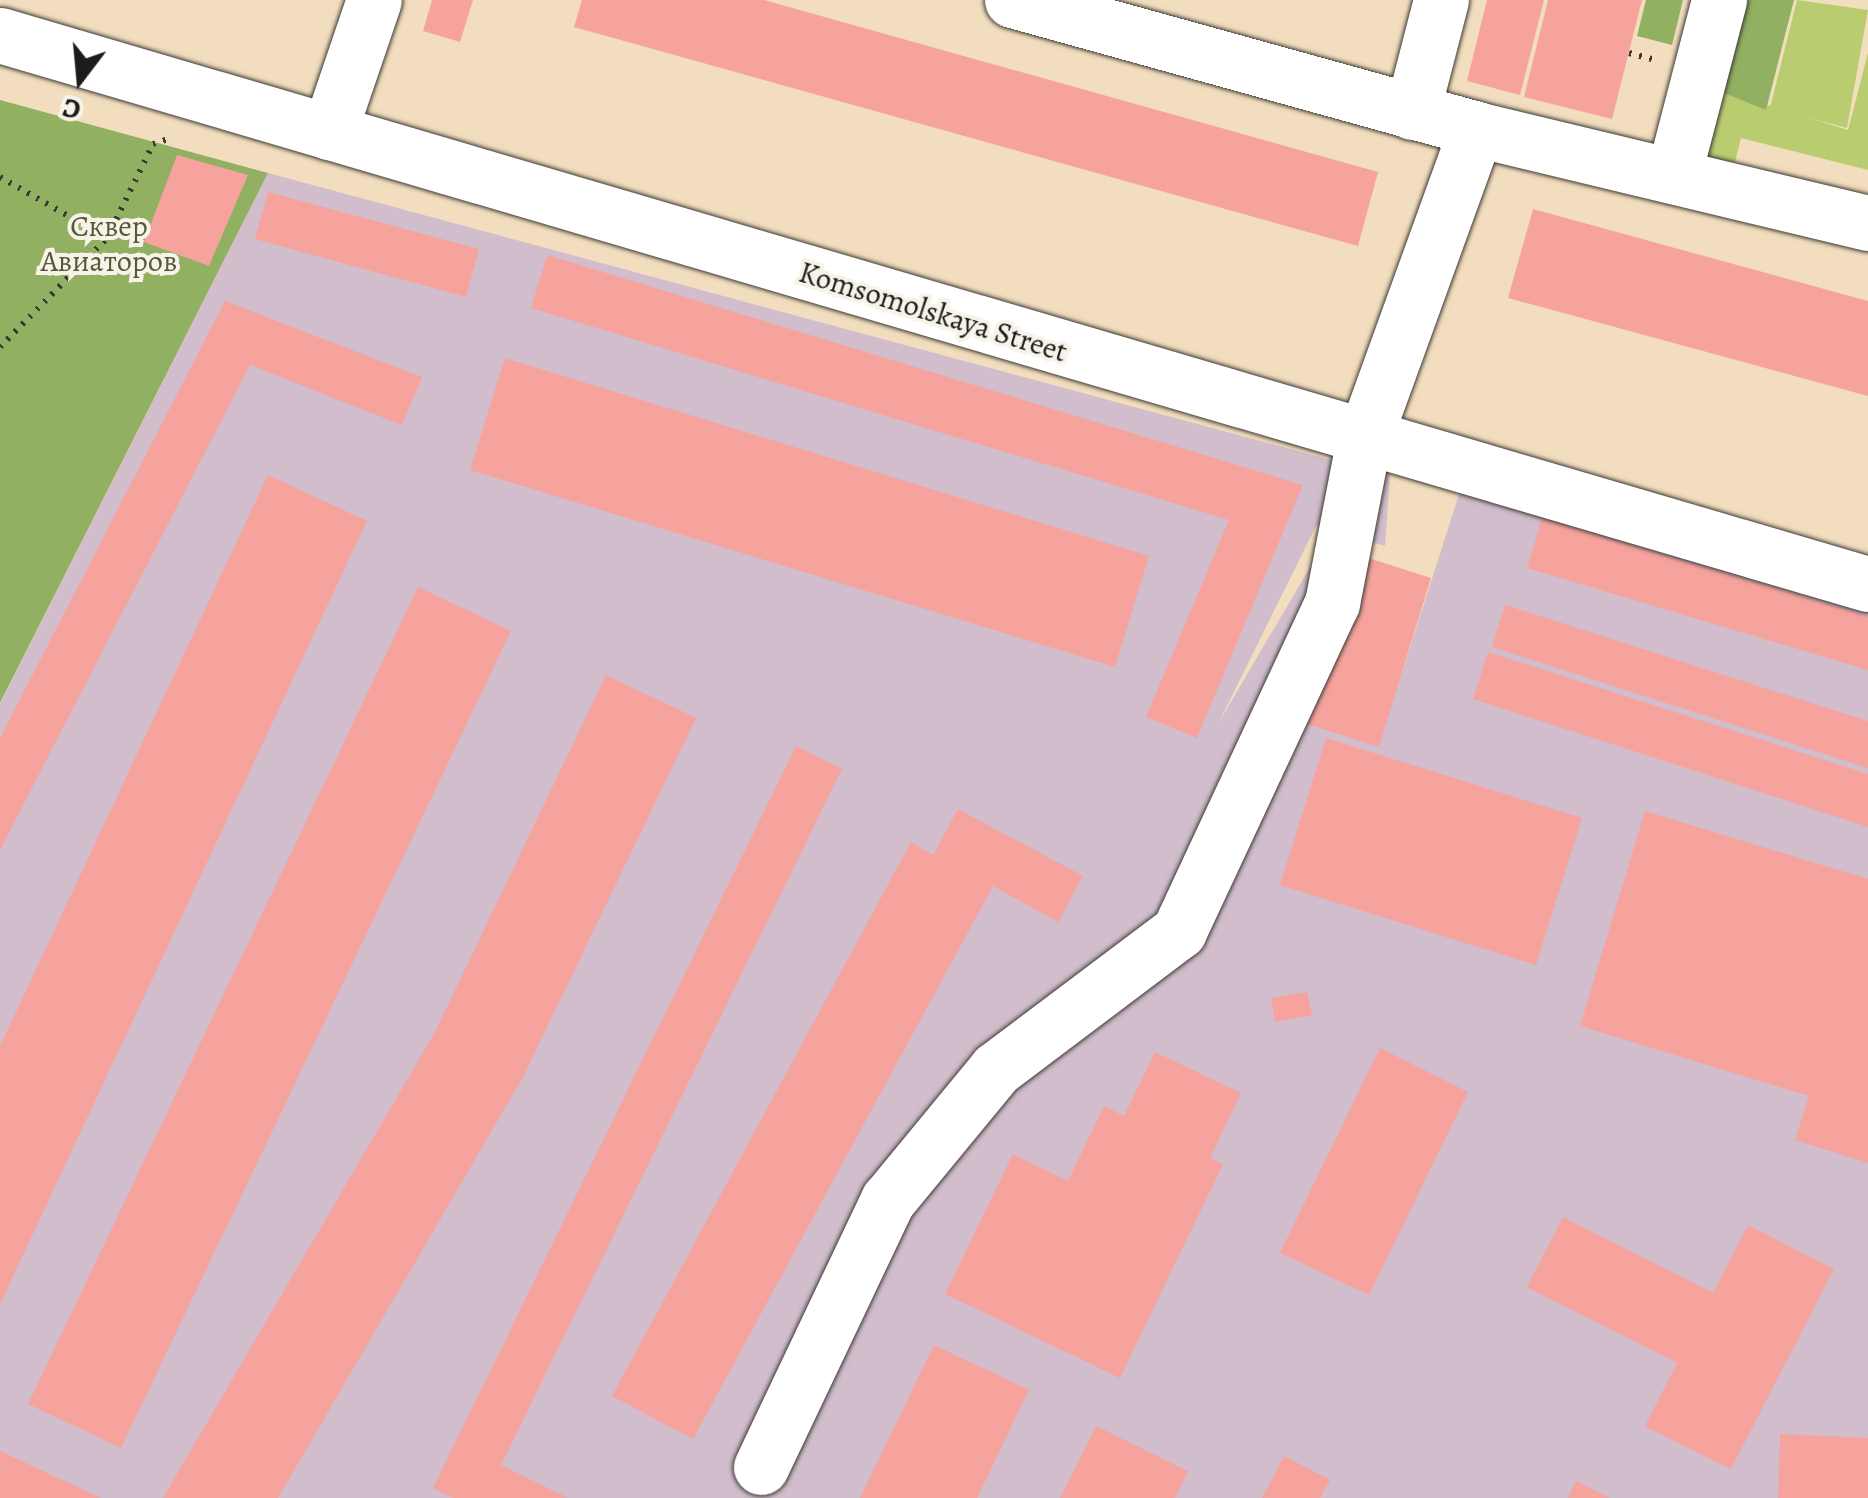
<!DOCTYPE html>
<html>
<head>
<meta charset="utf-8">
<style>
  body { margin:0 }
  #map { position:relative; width:1868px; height:1498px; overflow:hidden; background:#f2ddbe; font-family:Alegreya,serif }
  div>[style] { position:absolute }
  .industrial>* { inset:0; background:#d1bdcc }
  .green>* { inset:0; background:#b9cd70 }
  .forest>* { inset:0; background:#92b062 }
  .building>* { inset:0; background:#f6a39e }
  .path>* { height:6px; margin-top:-3px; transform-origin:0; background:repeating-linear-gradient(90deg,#3c3934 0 2.5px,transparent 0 10.5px) }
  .roads { filter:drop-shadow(0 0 2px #3c3934) drop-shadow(0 0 2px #3c3934) }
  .minor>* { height:55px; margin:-27.5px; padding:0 27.5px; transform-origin:27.5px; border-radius:27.5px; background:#fff }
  span { translate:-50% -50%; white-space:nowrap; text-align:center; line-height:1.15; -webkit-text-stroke:8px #f7f3e8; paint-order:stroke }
  .park-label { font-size:30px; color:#535a39 }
  .street-label { font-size:30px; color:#1c1c1c }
  .north { position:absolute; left:30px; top:30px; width:100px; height:100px; -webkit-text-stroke:8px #f7f3e8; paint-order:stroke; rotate:196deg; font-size:28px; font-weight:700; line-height:40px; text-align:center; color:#1c1c1c }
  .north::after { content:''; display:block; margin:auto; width:35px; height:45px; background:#1c1c1c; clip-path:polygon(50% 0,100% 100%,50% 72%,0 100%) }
</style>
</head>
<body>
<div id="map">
  <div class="industrial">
    <i style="clip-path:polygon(268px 173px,1390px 476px,1385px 546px,1316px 526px,1218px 724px,1316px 557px,1391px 707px,1462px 485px,1868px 605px,1868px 1498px,0 1498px,0 704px)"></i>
  </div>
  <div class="green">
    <i style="clip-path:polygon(1797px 0,1868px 10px,1847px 128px,1770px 108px)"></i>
    <i style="clip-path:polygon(1868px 53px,1868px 170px,1741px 138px,1732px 174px,1704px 166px,1707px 86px,1848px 130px)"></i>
  </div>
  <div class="forest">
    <i style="clip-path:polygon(1646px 0,1683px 0,1672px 45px,1637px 36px)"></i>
    <i style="clip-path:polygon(1728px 0,1794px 0,1766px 110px,1707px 86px)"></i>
    <i style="clip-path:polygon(0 100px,268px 173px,0 703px)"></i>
  </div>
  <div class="building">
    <i style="clip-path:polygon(432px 0,473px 0,460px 42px,423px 31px)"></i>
    <i style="clip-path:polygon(582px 0,764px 0,1378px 172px,1358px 246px,574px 27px)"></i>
    <i style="clip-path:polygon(1487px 0,1544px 0,1520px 95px,1467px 81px)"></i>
    <i style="clip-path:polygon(1548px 0,1642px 0,1612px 119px,1524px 97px)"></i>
    <i style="clip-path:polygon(177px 155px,248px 175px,209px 266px,144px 242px)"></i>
    <i style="clip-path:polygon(268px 192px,479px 249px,466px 297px,255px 239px)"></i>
    <i style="clip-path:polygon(1533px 209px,1868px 301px,1868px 396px,1508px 298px)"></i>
    <i style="clip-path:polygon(547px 255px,1303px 485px,1197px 738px,1146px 717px,1229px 520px,531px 308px)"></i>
    <i style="clip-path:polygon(225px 301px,422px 377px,402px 425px,250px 365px,0 850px,0 738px)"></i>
    <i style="clip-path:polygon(505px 358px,1149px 556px,1115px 667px,470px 470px)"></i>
    <i style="clip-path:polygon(268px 475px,367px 521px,0 1304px,0 1046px)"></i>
    <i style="clip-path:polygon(1542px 518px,1868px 616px,1868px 670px,1527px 568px)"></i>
    <i style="clip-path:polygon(1359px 555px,1431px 578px,1379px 747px,1307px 724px)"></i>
    <i style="clip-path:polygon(418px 587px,511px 631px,121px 1448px,28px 1404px)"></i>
    <i style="clip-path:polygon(1505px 605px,1868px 721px,1868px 768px,1492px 647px)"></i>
    <i style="clip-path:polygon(1488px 652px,1868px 774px,1868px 827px,1473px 699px)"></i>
    <i style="clip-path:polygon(606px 675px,696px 718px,523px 1077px,278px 1498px,163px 1498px,435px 1032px)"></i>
    <i style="clip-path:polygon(1326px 738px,1582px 818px,1536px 965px,1280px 885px)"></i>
    <i style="clip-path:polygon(796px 746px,842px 769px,501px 1465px,568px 1498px,453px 1498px,433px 1488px)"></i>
    <i style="clip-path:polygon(958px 809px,1083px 876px,1058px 922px,993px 886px,693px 1439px,612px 1396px,911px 842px,933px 855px)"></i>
    <i style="clip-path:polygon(1645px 811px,1868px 879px,1868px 1163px,1795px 1140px,1809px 1096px,1580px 1026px)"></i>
    <i style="clip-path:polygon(1307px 992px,1312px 1015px,1275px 1022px,1271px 998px)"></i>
    <i style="clip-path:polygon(1380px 1048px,1468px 1092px,1369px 1295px,1280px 1253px)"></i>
    <i style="clip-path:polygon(1155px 1052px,1241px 1093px,1210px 1158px,1223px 1164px,1120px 1378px,945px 1294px,1013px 1154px,1068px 1181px,1104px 1106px,1124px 1116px)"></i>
    <i style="clip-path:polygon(1563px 1217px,1713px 1293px,1748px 1225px,1834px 1269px,1731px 1469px,1645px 1426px,1677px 1363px,1527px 1287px)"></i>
    <i style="clip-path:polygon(934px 1345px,1029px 1390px,977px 1498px,860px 1498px)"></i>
    <i style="clip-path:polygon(1096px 1426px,1188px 1471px,1175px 1498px,1060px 1498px)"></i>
    <i style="clip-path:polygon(1780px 1434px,1868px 1438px,1868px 1498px,1778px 1498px)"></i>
    <i style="clip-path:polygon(0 1451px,101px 1498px,0 1498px)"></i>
    <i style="clip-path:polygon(1284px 1456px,1330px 1480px,1320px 1498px,1262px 1498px)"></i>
    <i style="clip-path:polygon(1576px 1481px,1610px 1498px,1568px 1498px)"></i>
  </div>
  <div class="path">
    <i style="left:1629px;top:53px;width:24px;rotate:15deg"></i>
    <i style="left:0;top:177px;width:123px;rotate:29.7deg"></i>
    <i style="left:107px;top:238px;width:105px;rotate:-63.9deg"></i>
    <i style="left:153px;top:144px;width:16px;rotate:-18deg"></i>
    <i style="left:0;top:347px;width:153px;rotate:-45.5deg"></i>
  </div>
  <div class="roads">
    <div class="minor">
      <i style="left:1012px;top:0;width:482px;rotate:15.5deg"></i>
      <i style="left:1476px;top:129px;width:403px;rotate:13.5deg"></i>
      <i style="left:0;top:35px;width:1947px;rotate:16.38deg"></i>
      <i style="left:1412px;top:112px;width:116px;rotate:-75.5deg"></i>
      <i style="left:329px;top:132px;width:139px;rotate:-71.2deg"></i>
      <i style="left:1674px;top:173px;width:179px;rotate:-75.4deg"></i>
      <i style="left:761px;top:1467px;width:296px;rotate:-64.6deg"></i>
      <i style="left:888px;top:1200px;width:170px;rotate:-50.5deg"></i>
      <i style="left:996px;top:1069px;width:229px;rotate:-37deg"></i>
      <i style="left:1179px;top:931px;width:362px;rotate:-65deg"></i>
      <i style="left:1332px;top:603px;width:167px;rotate:-79deg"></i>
      <i style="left:1364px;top:439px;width:330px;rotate:-70.1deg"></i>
    </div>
  </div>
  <div class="park-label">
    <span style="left:109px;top:243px">Сквер<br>Авиаторов</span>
  </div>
  <div class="street-label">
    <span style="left:933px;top:312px;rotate:17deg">Komsomolskaya Street</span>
  </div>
  <div class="north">С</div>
</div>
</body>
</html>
